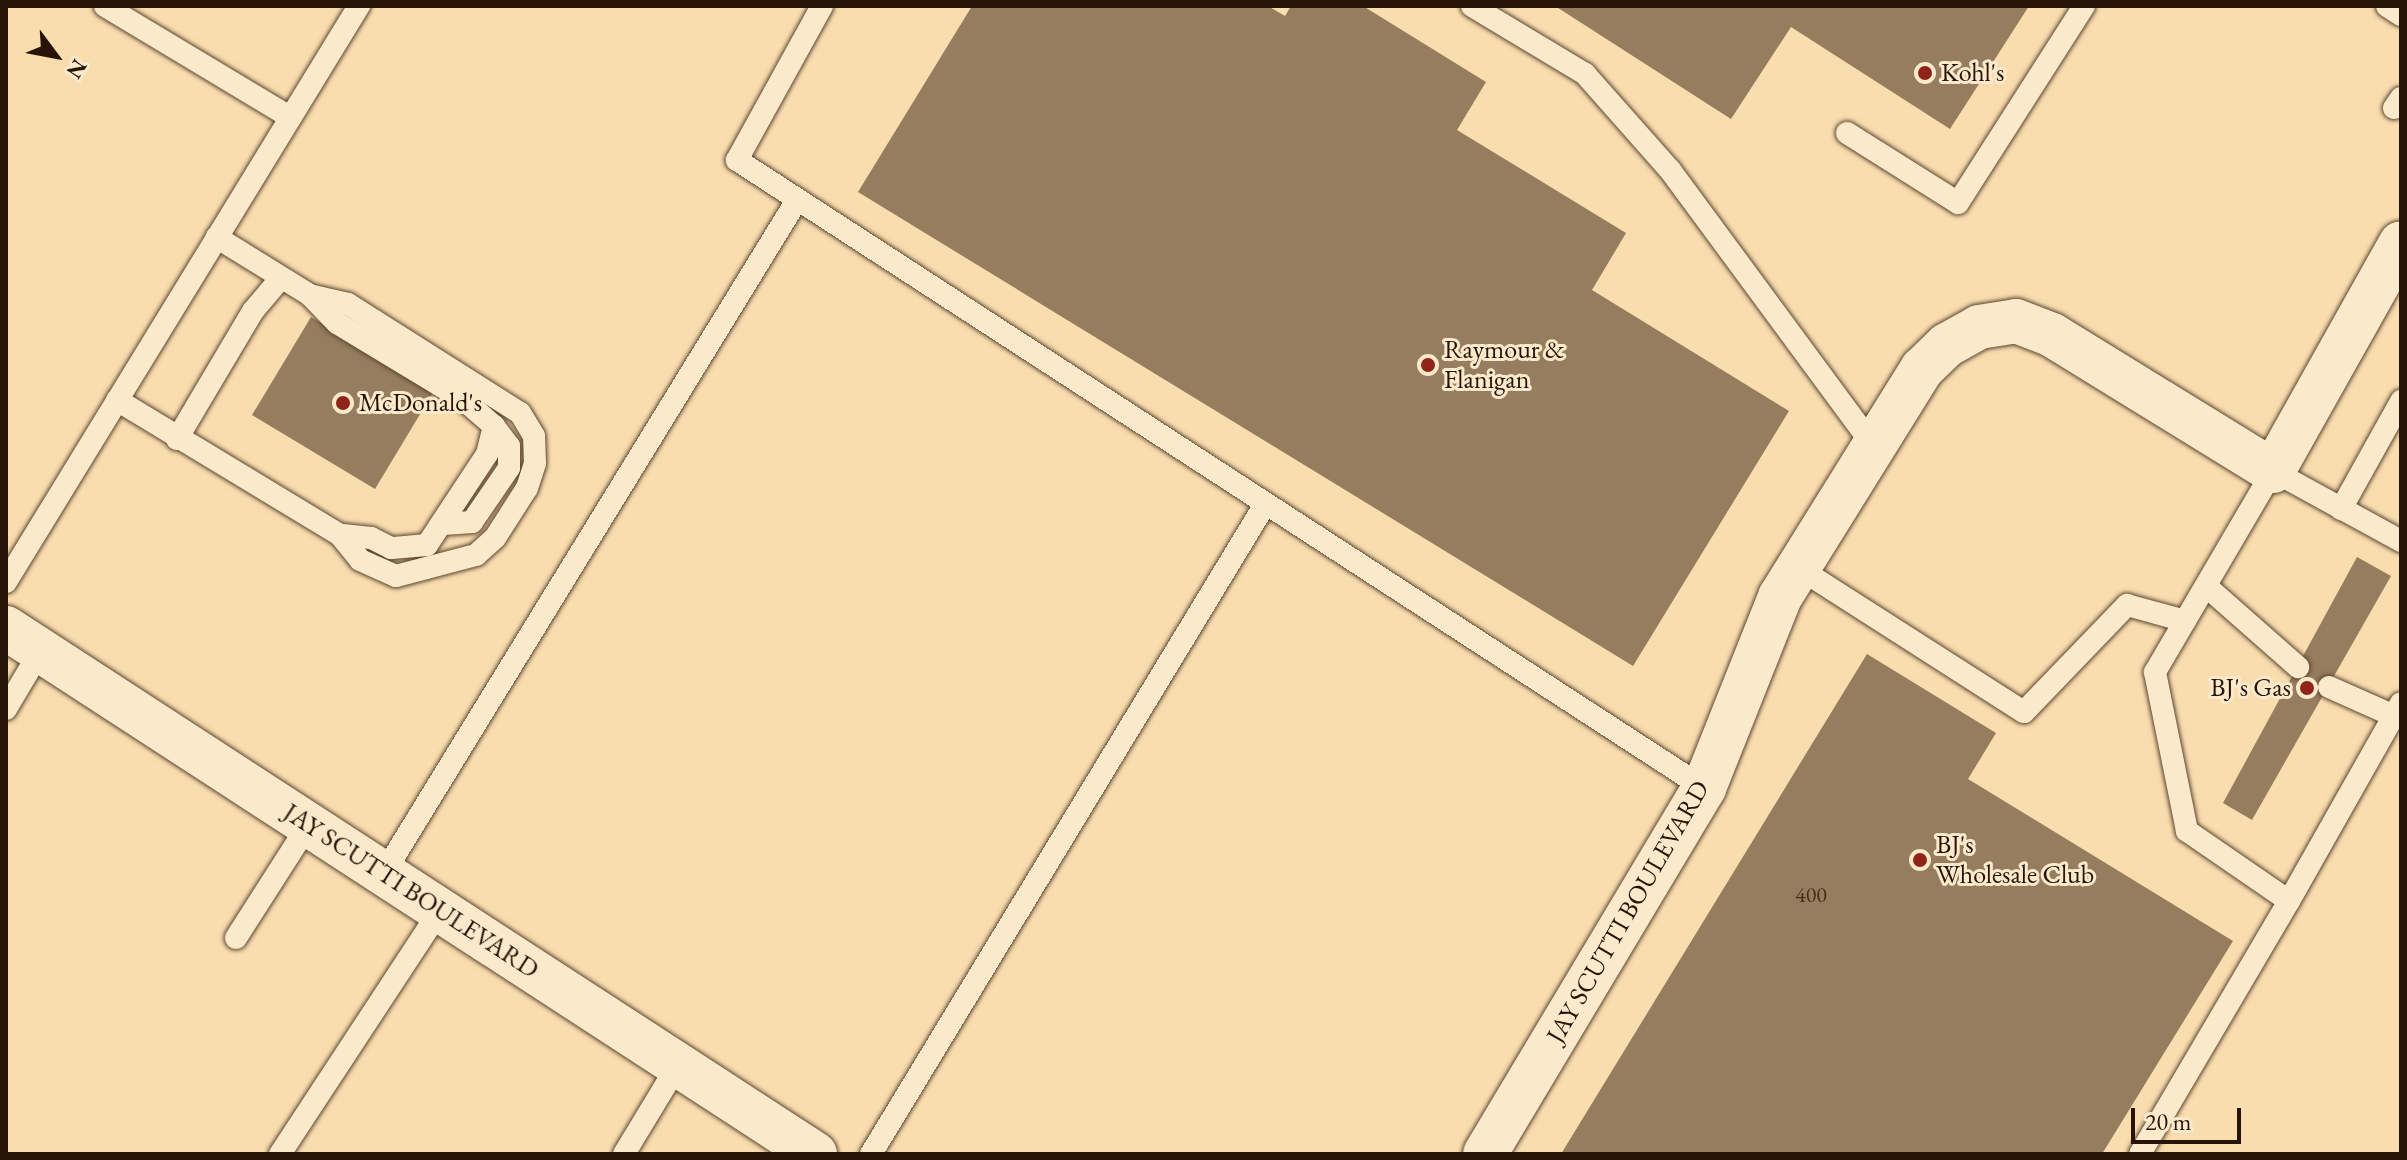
<!DOCTYPE html>
<html>
<head>
<meta charset="utf-8">
<style>
  body { margin:0 }
  #map { position:relative; width:2407px; height:1160px; overflow:hidden; background:#f9ddaf; font-family:"EB Garamond",serif }
  div>[style] { position:absolute }
  .building>* { inset:0; background:#957d5e }
  .roads { filter:drop-shadow(0 0 2px #5c4630) drop-shadow(0 0 2px #5c4630) }
  .lane>* { height:22px; margin:-11px; padding:0 11px; transform-origin:11px; border-radius:11px; background:#fbe9cb }
  .street>* { height:44px; margin:-22px; padding:0 22px; transform-origin:22px; border-radius:22px; background:#fbe9cb }
  .dots>* { width:22px; height:22px; translate:-50% -50%; box-sizing:border-box; border:4px solid #fbe9cb; border-radius:50% }
  span { translate:-50% -50%; white-space:nowrap; text-align:center; line-height:1.15; -webkit-text-stroke:6px #fbe9cb; paint-order:stroke }
  .number-label { font-size:22px; color:#432e1c }
  .number-label span { -webkit-text-stroke-width:0 }
  .poi-label { font-size:26px; color:#281406 }
  .left { translate:0 -50%; text-align:left }
  .right { translate:-100% -50%; text-align:right }
  .street-label { font-size:26px; color:#281406 }
  .frame { position:absolute; inset:0; border:8px solid #281406; pointer-events:none }
  .north { position:absolute; left:16px; top:16px; width:80px; height:80px; -webkit-text-stroke:6px #fbe9cb; paint-order:stroke; rotate:122deg; font-size:22px; font-weight:700; line-height:32px; text-align:center; color:#281406 }
  .north::after { content:''; display:block; margin:auto; width:28px; height:36px; background:#281406; clip-path:polygon(50% 0,100% 100%,50% 72%,0 100%) }
  .scale { position:absolute; left:2131px; top:1108px; width:110px; height:36px; box-sizing:border-box; border:4px solid #281406; border-top:0; padding-left:10px; font-size:24px; line-height:28px; white-space:nowrap; color:#281406; -webkit-text-stroke:6px #fbe9cb; paint-order:stroke }
</style>
</head>
<body>
<div id="map">
  <div class="building">
    <i style="clip-path:polygon(972px 6px,1268px 6px,1285px 16px,1291px 6px,1363px 6px,1486px 82px,1457px 130px,1626px 233px,1592px 290px,1789px 411px,1633px 666px,858px 192px)"></i>
    <i style="clip-path:polygon(1555px 6px,2029px 6px,1950px 129px,1791px 27px,1731px 119px)"></i>
    <i style="clip-path:polygon(311px 317px,434px 391px,375px 489px,252px 415px)"></i>
    <i style="clip-path:polygon(2357px 557px,2391px 576px,2252px 820px,2223px 803px)"></i>
    <i style="clip-path:polygon(1867px 654px,1996px 733px,1968px 779px,2233px 941px,2102px 1154px,1561px 1154px)"></i>
  </div>
  <div class="roads">
    <div class="lane">
      <i style="left:105px;top:6px;width:216px;rotate:31deg"></i>
      <i style="left:822px;top:6px;width:176px;rotate:118.9deg"></i>
      <i style="left:737px;top:160px;width:1153px;rotate:33deg"></i>
      <i style="left:1472px;top:6px;width:132px;rotate:31deg"></i>
      <i style="left:1585px;top:74px;width:128px;rotate:48.5deg"></i>
      <i style="left:1670px;top:170px;width:344px;rotate:53.6deg"></i>
      <i style="left:2387px;top:6px;width:17px;rotate:33deg"></i>
      <i style="left:2394px;top:108px;width:12px;rotate:-55deg"></i>
      <i style="left:1847px;top:133px;width:131px;rotate:32.2deg"></i>
      <i style="left:1958px;top:203px;width:234px;rotate:-57.4deg"></i>
      <i style="left:310px;top:295px;width:39px;rotate:46deg"></i>
      <i style="left:337px;top:323px;width:149px;rotate:31.2deg"></i>
      <i style="left:464px;top:400px;width:40px;rotate:41deg"></i>
      <i style="left:494px;top:426px;width:29px;rotate:104deg"></i>
      <i style="left:487px;top:454px;width:109px;rotate:123.4deg"></i>
      <i style="left:427px;top:545px;width:36px;rotate:175deg"></i>
      <i style="left:391px;top:548px;width:22px;rotate:-153deg"></i>
      <i style="left:371px;top:538px;width:31px;rotate:-174deg"></i>
      <i style="left:117px;top:400px;width:261px;rotate:31.2deg"></i>
      <i style="left:340px;top:535px;width:32px;rotate:51deg"></i>
      <i style="left:360px;top:560px;width:39px;rotate:24deg"></i>
      <i style="left:396px;top:576px;width:83px;rotate:-14.7deg"></i>
      <i style="left:476px;top:555px;width:25px;rotate:-42deg"></i>
      <i style="left:495px;top:538px;width:59px;rotate:-57.4deg"></i>
      <i style="left:527px;top:488px;width:26px;rotate:-72deg"></i>
      <i style="left:535px;top:463px;width:27px;rotate:-92deg"></i>
      <i style="left:534px;top:436px;width:27px;rotate:-121deg"></i>
      <i style="left:520px;top:413px;width:204px;rotate:-147.6deg"></i>
      <i style="left:348px;top:304px;width:39px;rotate:-167deg"></i>
      <i style="left:310px;top:295px;width:110px;rotate:-148.3deg"></i>
      <i style="left:177px;top:439px;width:149px;rotate:-59.3deg"></i>
      <i style="left:253px;top:311px;width:43px;rotate:-49.7deg"></i>
      <i style="left:2341px;top:509px;width:124px;rotate:-60.9deg"></i>
      <i style="left:444px;top:524px;width:28px;rotate:-4deg"></i>
      <i style="left:472px;top:522px;width:65px;rotate:-55.6deg"></i>
      <i style="left:509px;top:468px;width:22px;rotate:-90deg"></i>
      <i style="left:509px;top:446px;width:25px;rotate:-127deg"></i>
      <i style="left:1797px;top:567px;width:269px;rotate:32.6deg"></i>
      <i style="left:2024px;top:712px;width:149px;rotate:-46.1deg"></i>
      <i style="left:2127px;top:605px;width:60px;rotate:15.4deg"></i>
      <i style="left:6px;top:582px;width:676px;rotate:-58.5deg"></i>
      <i style="left:2206px;top:586px;width:123px;rotate:41.4deg"></i>
      <i style="left:2329px;top:687px;width:71px;rotate:24deg"></i>
      <i style="left:6px;top:709px;width:69px;rotate:-59.3deg"></i>
      <i style="left:384px;top:873px;width:790px;rotate:-58.46deg"></i>
      <i style="left:2289px;top:901px;width:227px;rotate:-60.5deg"></i>
      <i style="left:236px;top:938px;width:135px;rotate:-57.4deg"></i>
      <i style="left:280px;top:1154px;width:292px;rotate:-56.7deg"></i>
      <i style="left:624px;top:1154px;width:104px;rotate:-58.8deg"></i>
      <i style="left:871px;top:1154px;width:758px;rotate:-58.76deg"></i>
      <i style="left:2140px;top:1154px;width:294px;rotate:-59.5deg"></i>
      <i style="left:2289px;top:901px;width:124px;rotate:-145.5deg"></i>
      <i style="left:2187px;top:831px;width:162px;rotate:-101.4deg"></i>
      <i style="left:2155px;top:672px;width:233px;rotate:-59.6deg"></i>
      <i style="left:2273px;top:471px;width:146px;rotate:28.7deg"></i>
    </div>
    <div class="street">
      <i style="left:6px;top:628px;width:965px;rotate:33.03deg"></i>
      <i style="left:1485px;top:1154px;width:427px;rotate:-59.1deg"></i>
      <i style="left:1704px;top:788px;width:206px;rotate:-68.3deg"></i>
      <i style="left:1780px;top:597px;width:269px;rotate:-58.1deg"></i>
      <i style="left:1922px;top:369px;width:35px;rotate:-44deg"></i>
      <i style="left:1947px;top:345px;width:37px;rotate:-29deg"></i>
      <i style="left:1979px;top:327px;width:37px;rotate:-9deg"></i>
      <i style="left:2016px;top:321px;width:39px;rotate:21deg"></i>
      <i style="left:2052px;top:335px;width:259px;rotate:31.6deg"></i>
      <i style="left:2273px;top:471px;width:261px;rotate:-60.7deg"></i>
    </div>
  </div>
  <div class="dots">
    <i style="left:1925px;top:73px;background:#8f2418"></i>
    <i style="left:1428px;top:365px;background:#8f2418"></i>
    <i style="left:343px;top:403px;background:#8f2418"></i>
    <i style="left:2307px;top:688px;background:#8f2418"></i>
    <i style="left:1920px;top:860px;background:#8f2418"></i>
  </div>
  <div class="number-label">
    <span style="left:1811px;top:895px">400</span>
  </div>
  <div class="poi-label">
    <span class="left" style="left:1941px;top:73px">Kohl's</span>
    <span class="left" style="left:1444px;top:365px">Raymour &amp;<br>Flanigan</span>
    <span class="left" style="left:359px;top:403px">McDonald's</span>
    <span class="right" style="left:2291px;top:688px">BJ's Gas</span>
    <span class="left" style="left:1936px;top:860px">BJ's<br>Wholesale Club</span>
  </div>
  <div class="street-label">
    <span style="left:411px;top:891px;rotate:33deg">JAY SCUTTI BOULEVARD</span>
    <span style="left:1628px;top:912px;rotate:-60deg">JAY SCUTTI BOULEVARD</span>
  </div>
  <div class="frame"></div>
  <div class="north">N</div>
  <div class="scale">20 m</div>
</div>
</body>
</html>
